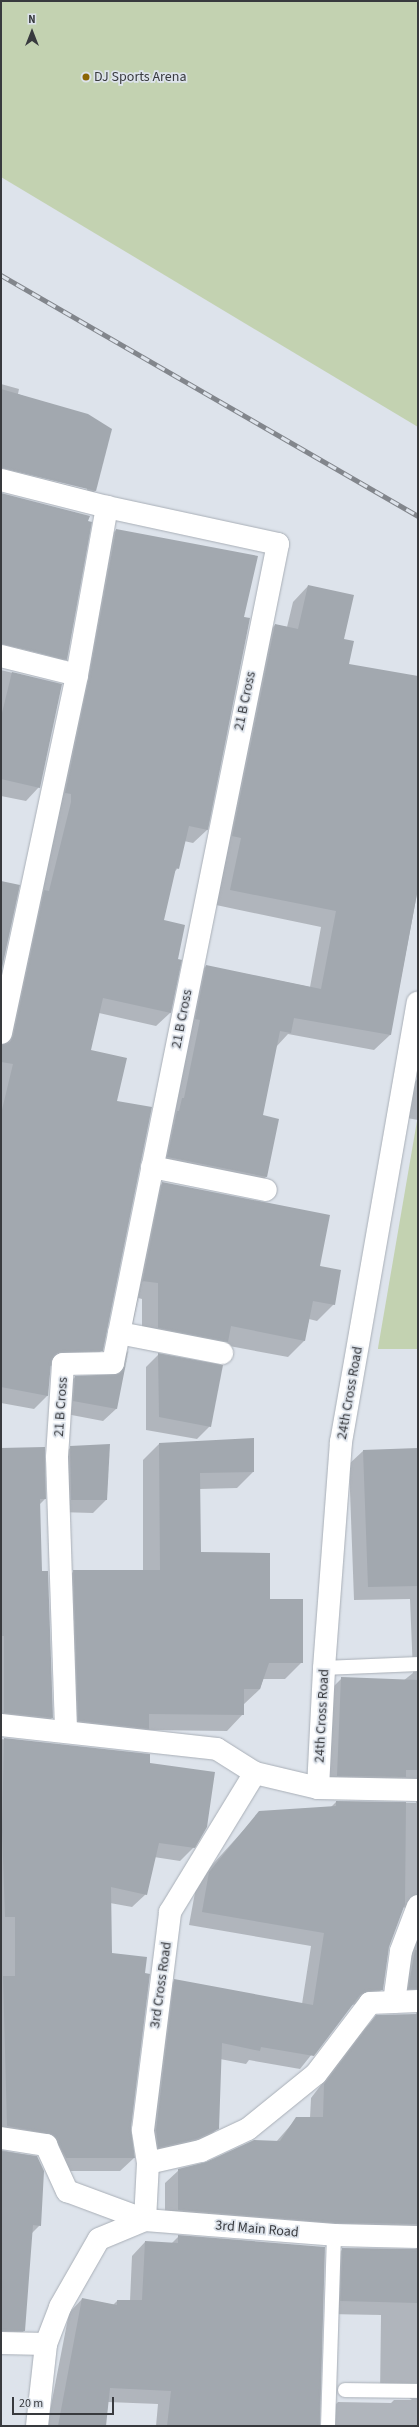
<!DOCTYPE html>
<html>
<head>
<meta charset="utf-8">
<style>
  body { margin:0 }
  #map { position:relative; width:419px; height:2427px; overflow:hidden; background:#dde3eb; font-family:"Source Sans 3",sans-serif }
  div>[style] { position:absolute }
  .green>* { inset:0; background:#c3d2b1 }
  .shadow>* { inset:0; background:#0003 }
  .building>* { inset:0; background:#a2a8af }
  .roads { filter:drop-shadow(0 0 1px #a9afb7) drop-shadow(0 0 1px #a9afb7) }
  .service>* { height:14px; margin:-7px; padding:0 7px; transform-origin:7px; border-radius:7px; background:#fff }
  .minor>* { height:22px; margin:-11px; padding:0 11px; transform-origin:11px; border-radius:11px; background:#fff }
  .tertiary>* { height:22px; margin:-11px; padding:0 11px; transform-origin:11px; border-radius:11px; background:#fff }
  .rail>* { height:4.5px; margin-top:-2.25px; transform-origin:0; background:repeating-linear-gradient(90deg,#dde3eb 0 9px,#82868c 0 18px); box-sizing:border-box; border-block:1px solid #82868c }
  .dots>* { width:11px; height:11px; translate:-50% -50%; box-sizing:border-box; border:2px solid #dde3eb; border-radius:50% }
  span { translate:-50% -50%; white-space:nowrap; text-align:center; line-height:1.15; -webkit-text-stroke:3.5px #dde3eb; paint-order:stroke }
  .poi-label { font-size:14px; color:#383a3e }
  .left { translate:0 -50%; text-align:left }
  .street-label { font-size:14px; color:#383a3e }
  .frame { position:absolute; inset:0; border:2px solid #383a3e; pointer-events:none }
  .north { position:absolute; left:12px; top:12px; width:40px; height:40px; -webkit-text-stroke:3px #dde3eb; paint-order:stroke; rotate:0deg; font-size:11px; font-weight:700; line-height:16px; text-align:center; color:#383a3e }
  .north::after { content:''; display:block; margin:auto; width:14px; height:18px; background:#383a3e; clip-path:polygon(50% 0,100% 100%,50% 72%,0 100%) }
  .scale { position:absolute; left:12px; top:2397px; width:102px; height:18px; box-sizing:border-box; border:2px solid #383a3e; border-top:0; padding-left:5px; font-size:12px; line-height:14px; white-space:nowrap; color:#383a3e; -webkit-text-stroke:3px #dde3eb; paint-order:stroke }
</style>
</head>
<body>
<div id="map">
  <div class="green">
    <i style="clip-path:polygon(1px 1px,418px 1px,418px 427px,1px 177px)"></i>
    <i style="clip-path:polygon(418px 1115px,418px 1349px,378px 1349px,378px 1348px)"></i>
  </div>
  <div class="shadow">
    <i style="clip-path:polygon(1px 384px,19px 389px,18px 394px,111px 429px,95px 491px,82px 504px,1px 484px,1px 468px,87px 490px,87px 488px,1px 466px)"></i>
    <i style="clip-path:polygon(1px 494px,66px 659px,53px 673px,1px 660px,1px 644px,57px 658px,1px 642px)"></i>
    <i style="clip-path:polygon(116px 530px,243px 617px,249px 619px,207px 830px,193px 843px,184px 841px,178px 868px,173px 873px,163px 921px,176px 960px,180px 960px,170px 1013px,156px 1026px,99px 1013px,90px 1050px,115px 1101px,102px 1350px,88px 1364px,49px 1366px,47px 1396px,34px 1409px,1px 1403px,1px 1045px,103px 543px)"></i>
    <i style="clip-path:polygon(308px 586px,343px 640px,348px 665px,418px 677px,418px 889px,390px 1035px,374px 1050px,288px 1034px,276px 1047px,261px 1116px,278px 1120px,266px 1177px,251px 1192px,152px 1173px,191px 981px,206px 966px,310px 987px,321px 927px,216px 905px,260px 640px,275px 625px,287px 627px,293px 602px)"></i>
    <i style="clip-path:polygon(1px 670px,61px 685px,39px 787px,26px 801px,1px 796px)"></i>
    <i style="clip-path:polygon(418px 1078px,418px 1120px,407px 1118px,413px 1084px)"></i>
    <i style="clip-path:polygon(163px 1183px,319px 1267px,334px 1304px,317px 1321px,309px 1319px,304px 1341px,288px 1357px,224px 1345px,142px 1344px,142px 1299px,138px 1298px,133px 1323px,118px 1337px,146px 1199px)"></i>
    <i style="clip-path:polygon(128px 1351px,116px 1409px,103px 1421px,61px 1413px,62px 1390px,75px 1377px,114px 1375px,117px 1362px)"></i>
    <i style="clip-path:polygon(159px 1354px,210px 1426px,197px 1439px,146px 1430px,146px 1367px)"></i>
    <i style="clip-path:polygon(253px 1440px,253px 1472px,237px 1488px,200px 1489px,200px 1553px,269px 1600px,302px 1662px,285px 1679px,263px 1679px,260px 1689px,243px 1705px,243px 1714px,227px 1731px,147px 1730px,132px 1745px,62px 1737px,57px 1588px,74px 1571px,143px 1571px,143px 1460px,159px 1444px)"></i>
    <i style="clip-path:polygon(71px 1447px,106px 1500px,93px 1513px,58px 1512px,58px 1460px)"></i>
    <i style="clip-path:polygon(1px 1449px,45px 1499px,39px 1505px,41px 1572px,52px 1718px,40px 1730px,1px 1726px)"></i>
    <i style="clip-path:polygon(418px 1449px,418px 2426px,324px 2426px,324px 2416px,338px 2402px,391px 2403px,394px 2400px,412px 2400px,408px 2397px,380px 2395px,381px 2315px,327px 2314px,329px 2262px,343px 2249px,416px 2249px,411px 2240px,165px 2223px,165px 2183px,179px 2170px,276px 2142px,297px 2118px,310px 2118px,311px 2098px,363px 2030px,377px 2016px,416px 2015px,416px 2008px,395px 2002px,414px 1911px,403px 1907px,388px 1946px,382px 1989px,369px 2003px,351px 2005px,300px 2069px,249px 2060px,246px 2064px,220px 2059px,218px 2128px,204px 2142px,145px 2161px,161px 1993px,175px 1980px,302px 2004px,311px 1946px,189px 1925px,196px 1887px,203px 1875px,260px 1812px,331px 1807px,336px 1802px,416px 1803px,416px 1797px,324px 1789px,328px 1692px,342px 1678px,403px 1681px,413px 1673px,410px 1599px,354px 1600px,349px 1464px,363px 1451px)"></i>
    <i style="clip-path:polygon(1px 1739px,149px 1755px,149px 1764px,194px 1847px,180px 1861px,154px 1857px,146px 1894px,132px 1907px,110px 1903px,111px 1954px,134px 2158px,120px 2171px,53px 2171px,44px 2153px,1px 2140px)"></i>
    <i style="clip-path:polygon(1px 2150px,37px 2157px,40px 2225px,31px 2234px,24px 2331px,10px 2344px,1px 2343px)"></i>
    <i style="clip-path:polygon(179px 2236px,318px 2426px,156px 2426px,158px 2404px,108px 2402px,105px 2426px,47px 2426px,69px 2313px,82px 2299px,113px 2305px,117px 2301px,130px 2301px,132px 2256px,145px 2242px,171px 2244px)"></i>
  </div>
  <div class="building">
    <i style="clip-path:polygon(1px 389px,88px 414px,112px 429px,96px 491px,1px 468px)"></i>
    <i style="clip-path:polygon(1px 493px,90px 516px,88px 521px,92px 522px,67px 660px,1px 644px)"></i>
    <i style="clip-path:polygon(116px 529px,258px 556px,244px 617px,250px 618px,208px 830px,189px 826px,179px 869px,176px 868px,164px 920px,185px 925px,178px 959px,182px 960px,171px 1013px,103px 998px,91px 1050px,127px 1058px,117px 1101px,152px 1107px,103px 1351px,57px 1353px,51px 1363px,48px 1396px,1px 1387px,1px 1114px,13px 1064px,1px 1062px,1px 1045px,10px 1042px,13px 1036px,44px 890px,49px 891px,71px 802px,71px 794px,65px 793px,89px 677px)"></i>
    <i style="clip-path:polygon(308px 585px,354px 595px,344px 639px,354px 641px,349px 664px,418px 676px,418px 888px,391px 1035px,294px 1018px,291px 1033px,280px 1031px,263px 1115px,279px 1119px,267px 1177px,167px 1157px,177px 1111px,179px 1111px,182px 1098px,184px 1098px,200px 1020px,195px 1019px,206px 965px,321px 989px,336px 911px,230px 890px,241px 838px,232px 836px,275px 624px,298px 629px)"></i>
    <i style="clip-path:polygon(12px 672px,62px 684px,40px 788px,1px 779px,1px 717px)"></i>
    <i style="clip-path:polygon(1px 881px,20px 885px,1px 973px)"></i>
    <i style="clip-path:polygon(162px 1182px,330px 1215px,320px 1266px,341px 1270px,335px 1305px,313px 1301px,305px 1341px,231px 1326px,228px 1342px,158px 1328px,158px 1283px,142px 1281px,134px 1323px)"></i>
    <i style="clip-path:polygon(129px 1348px,117px 1409px,73px 1401px,75px 1376px,119px 1374px,125px 1366px)"></i>
    <i style="clip-path:polygon(158px 1353px,223px 1365px,211px 1427px,159px 1417px)"></i>
    <i style="clip-path:polygon(254px 1438px,254px 1472px,200px 1473px,201px 1552px,270px 1553px,270px 1599px,303px 1599px,303px 1663px,269px 1663px,260px 1689px,244px 1689px,244px 1715px,149px 1714px,149px 1729px,78px 1721px,73px 1570px,160px 1570px,159px 1443px)"></i>
    <i style="clip-path:polygon(110px 1444px,107px 1500px,71px 1500px,70px 1446px)"></i>
    <i style="clip-path:polygon(45px 1447px,46px 1499px,40px 1499px,41px 1536px,42px 1571px,48px 1571px,53px 1718px,4px 1713px,4px 1636px,1px 1636px,1px 1448px)"></i>
    <i style="clip-path:polygon(418px 1448px,418px 1586px,368px 1587px,363px 1450px)"></i>
    <i style="clip-path:polygon(341px 1677px,418px 1680px,418px 1770px,406px 1770px,406px 1777px,337px 1776px)"></i>
    <i style="clip-path:polygon(4px 1738px,150px 1754px,150px 1763px,215px 1772px,207px 1827px,195px 1848px,159px 1843px,147px 1895px,111px 1887px,112px 1953px,147px 1957px,145px 1973px,150px 1974px,131px 2128px,135px 2158px,66px 2158px,53px 2135px,7px 2126px,3px 1976px,15px 1976px,15px 1917px,5px 1917px,2px 1830px)"></i>
    <i style="clip-path:polygon(336px 1801px,406px 1802px,405px 1904px,389px 1947px,383px 1990px,369px 1991px,360px 1995px,314px 2056px,261px 2047px,260px 2051px,222px 2043px,219px 2129px,197px 2139px,158px 2148px,156px 2130px,174px 1979px,313px 2005px,324px 1933px,202px 1912px,209px 1872px,259px 1811px,336px 1806px)"></i>
    <i style="clip-path:polygon(415px 1950px,418px 1950px,418px 1989px,408px 1989px)"></i>
    <i style="clip-path:polygon(418px 2014px,418px 2224px,335px 2223px,178px 2210px,178px 2169px,206px 2162px,254px 2140px,280px 2141px,296px 2117px,323px 2117px,324px 2084px,376px 2015px)"></i>
    <i style="clip-path:polygon(1px 2151px,37px 2156px,44px 2171px,41px 2226px,33px 2225px,25px 2331px,1px 2331px)"></i>
    <i style="clip-path:polygon(178px 2235px,325px 2247px,320px 2426px,167px 2426px,171px 2391px,110px 2388px,106px 2426px,58px 2426px,82px 2298px,117px 2305px,117px 2300px,142px 2300px,145px 2241px,178px 2243px)"></i>
    <i style="clip-path:polygon(342px 2248px,418px 2249px,418px 2303px,340px 2301px)"></i>
  </div>
  <div class="roads">
    <div class="service">
      <i style="left:324px;top:1668px;width:94px;rotate:-2.4deg"></i>
      <i style="left:345px;top:2390px;width:73px;rotate:0.8deg"></i>
      <i style="left:328px;top:2426px;width:191px;rotate:-88.2deg"></i>
    </div>
    <div class="minor">
      <i style="left:1px;top:480px;width:109px;rotate:14.3deg"></i>
      <i style="left:107px;top:507px;width:175px;rotate:12.2deg"></i>
      <i style="left:278px;top:544px;width:835px;rotate:101.39deg"></i>
      <i style="left:113px;top:1363px;width:50px;rotate:178.9deg"></i>
      <i style="left:63px;top:1364px;width:94px;rotate:93.7deg"></i>
      <i style="left:57px;top:1458px;width:274px;rotate:88.1deg"></i>
      <i style="left:1px;top:656px;width:78px;rotate:14deg"></i>
      <i style="left:1px;top:1033px;width:366px;rotate:-78deg"></i>
      <i style="left:77px;top:675px;width:171px;rotate:-79.9deg"></i>
      <i style="left:152px;top:1167px;width:116px;rotate:11.4deg"></i>
      <i style="left:119px;top:1333px;width:105px;rotate:11deg"></i>
      <i style="left:1px;top:1725px;width:217px;rotate:6.3deg"></i>
      <i style="left:217px;top:1749px;width:45px;rotate:32.3deg"></i>
      <i style="left:255px;top:1773px;width:65px;rotate:13.4deg"></i>
      <i style="left:318px;top:1788px;width:100px;rotate:1.1deg"></i>
      <i style="left:318px;top:1788px;width:120px;rotate:-87.1deg"></i>
      <i style="left:324px;top:1668px;width:227px;rotate:-85.7deg"></i>
      <i style="left:341px;top:1442px;width:446px;rotate:-80.1deg"></i>
      <i style="left:394px;top:2002px;width:51px;rotate:-82.2deg"></i>
      <i style="left:401px;top:1951px;width:48px;rotate:-69.3deg"></i>
      <i style="left:1px;top:2138px;width:46px;rotate:8.8deg"></i>
      <i style="left:46px;top:2145px;width:51px;rotate:65.5deg"></i>
      <i style="left:67px;top:2191px;width:83px;rotate:20.4deg"></i>
      <i style="left:145px;top:2220px;width:57px;rotate:-87deg"></i>
      <i style="left:148px;top:2163px;width:33px;rotate:-99deg"></i>
      <i style="left:143px;top:2130px;width:220px;rotate:-82.9deg"></i>
      <i style="left:170px;top:1912px;width:163px;rotate:-58.6deg"></i>
      <i style="left:148px;top:2163px;width:54px;rotate:-12.8deg"></i>
      <i style="left:201px;top:2151px;width:52px;rotate:-25.1deg"></i>
      <i style="left:248px;top:2129px;width:87px;rotate:-39deg"></i>
      <i style="left:316px;top:2074px;width:89px;rotate:-52.7deg"></i>
      <i style="left:370px;top:2003px;width:48px;rotate:-2.4deg"></i>
      <i style="left:1px;top:2343px;width:45px;rotate:1.3deg"></i>
    </div>
    <div class="tertiary">
      <i style="left:37px;top:2426px;width:82px;rotate:-83.7deg"></i>
      <i style="left:46px;top:2344px;width:40px;rotate:-69deg"></i>
      <i style="left:60px;top:2307px;width:78px;rotate:-60.2deg"></i>
      <i style="left:99px;top:2239px;width:50px;rotate:-22.4deg"></i>
      <i style="left:145px;top:2220px;width:190px;rotate:4.5deg"></i>
      <i style="left:334px;top:2235px;width:84px;rotate:1.4deg"></i>
    </div>
  </div>
  <div class="rail">
    <i style="left:1px;top:275px;width:482px;rotate:30deg"></i>
  </div>
  <div class="dots">
    <i style="left:86px;top:77px;background:#8b6605"></i>
  </div>
  <div class="poi-label">
    <span class="left" style="left:94px;top:77px">DJ Sports Arena</span>
  </div>
  <div class="street-label">
    <span style="left:245px;top:701px;rotate:-78deg">21 B Cross</span>
    <span style="left:182px;top:1019px;rotate:-79deg">21 B Cross</span>
    <span style="left:350px;top:1393px;rotate:-80deg">24th Cross Road</span>
    <span style="left:61px;top:1407px;rotate:-86deg">21 B Cross</span>
    <span style="left:322px;top:1716px;rotate:-87deg">24th Cross Road</span>
    <span style="left:161px;top:1985px;rotate:-82deg">3rd Cross Road</span>
    <span style="left:257px;top:2229px;rotate:5deg">3rd Main Road</span>
  </div>
  <div class="frame"></div>
  <div class="north">N</div>
  <div class="scale">20 m</div>
</div>
</body>
</html>
